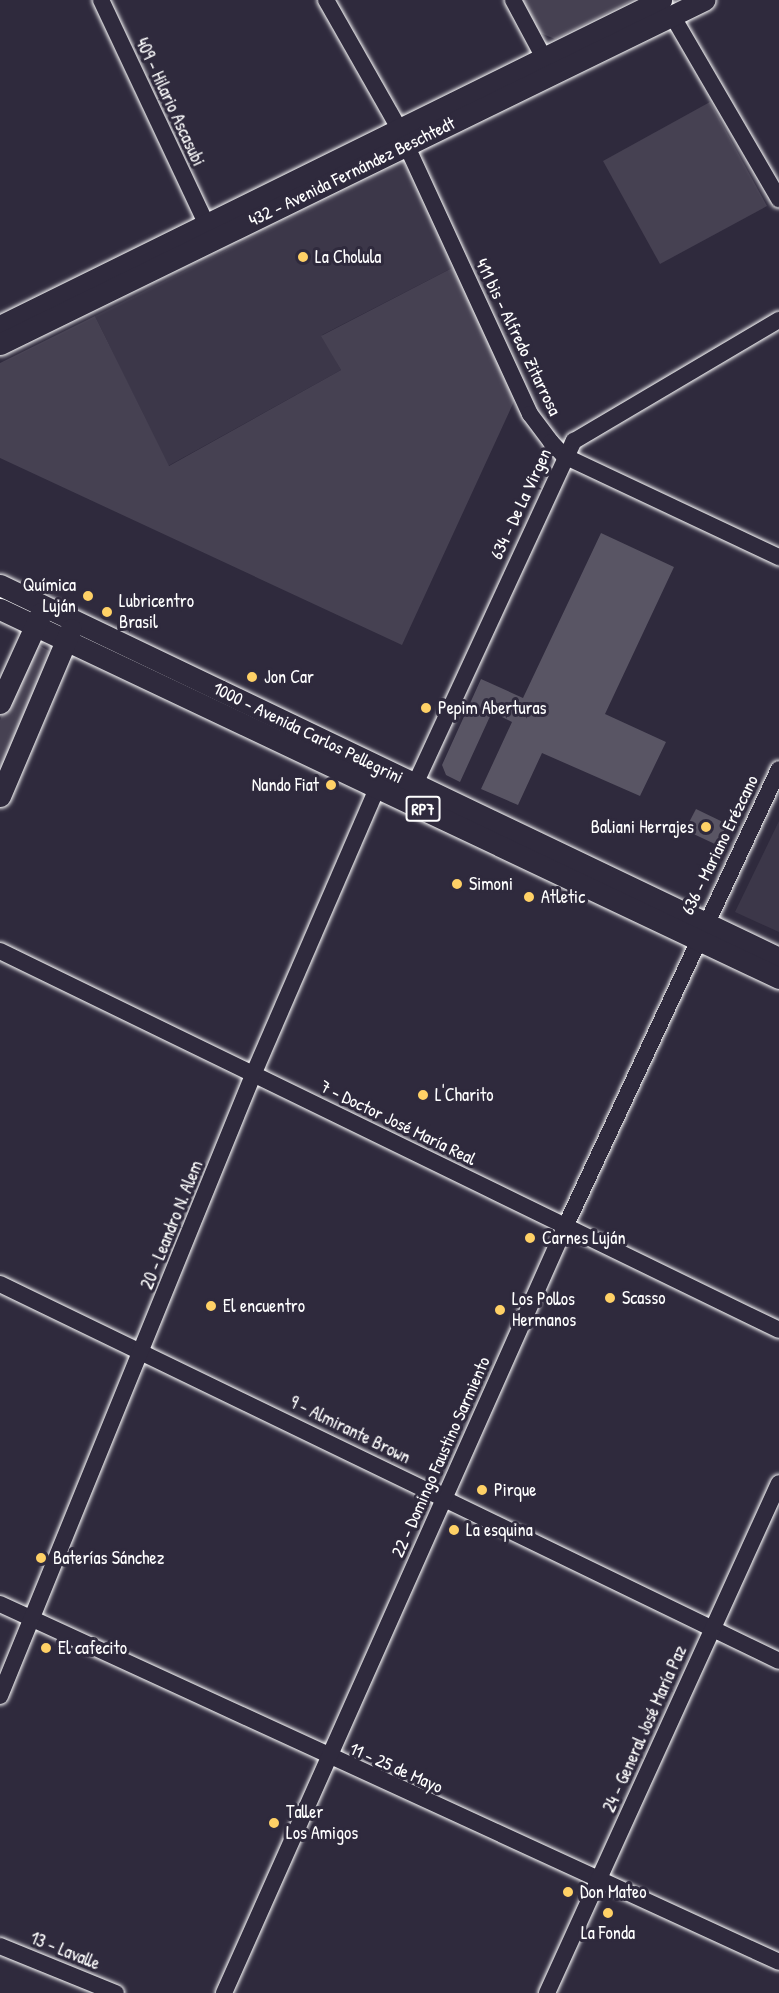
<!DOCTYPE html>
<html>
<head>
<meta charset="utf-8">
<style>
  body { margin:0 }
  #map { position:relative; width:779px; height:1993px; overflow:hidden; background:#2f2a3d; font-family:"Patrick Hand",sans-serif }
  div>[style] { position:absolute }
  .built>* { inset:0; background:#3c3749 }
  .green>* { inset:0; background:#464152 }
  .building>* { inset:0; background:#595564 }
  .roads { filter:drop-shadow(0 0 2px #fff) drop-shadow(0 0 2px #fff) }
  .minor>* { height:16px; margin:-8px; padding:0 8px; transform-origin:8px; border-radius:8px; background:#2f2a3d }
  .major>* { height:21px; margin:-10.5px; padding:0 10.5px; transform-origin:10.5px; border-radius:10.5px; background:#2f2a3d }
  .dots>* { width:16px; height:16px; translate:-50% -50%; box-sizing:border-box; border:3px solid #2f2a3d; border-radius:50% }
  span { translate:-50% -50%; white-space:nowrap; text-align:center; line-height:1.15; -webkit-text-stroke:6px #2f2a3d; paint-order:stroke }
  .shield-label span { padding:2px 4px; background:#2f2a3d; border:2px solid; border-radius:4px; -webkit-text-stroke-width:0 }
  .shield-label { font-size:16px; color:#fff; font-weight:700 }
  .street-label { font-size:18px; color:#fff }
  .poi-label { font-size:18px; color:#fff }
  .left { translate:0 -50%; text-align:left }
  .right { translate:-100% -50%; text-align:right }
</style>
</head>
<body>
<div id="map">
  <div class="built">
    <i style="clip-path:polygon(404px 161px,456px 266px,322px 335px,341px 370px,168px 466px,95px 316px)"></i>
    <i style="clip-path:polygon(779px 821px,779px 932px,735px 912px)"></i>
  </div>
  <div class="green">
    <i style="clip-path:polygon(522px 0,633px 0,555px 39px,540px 33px)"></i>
    <i style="clip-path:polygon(710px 102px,767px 206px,660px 264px,603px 161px)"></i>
    <i style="clip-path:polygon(456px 266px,517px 395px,402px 645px,0 458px,0 363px,95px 316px,169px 466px,341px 370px,321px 336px)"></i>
    <i style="clip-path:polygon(37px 644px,51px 652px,0 780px,0 720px,28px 651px)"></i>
  </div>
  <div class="building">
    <i style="clip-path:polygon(601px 533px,674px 567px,605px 714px,666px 742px,640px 796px,542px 753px,518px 805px,481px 789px,512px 722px,492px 712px,460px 782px,446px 775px,442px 765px,481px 679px,523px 698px)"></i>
    <i style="clip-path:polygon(696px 809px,727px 824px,717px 845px,685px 830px)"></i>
  </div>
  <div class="roads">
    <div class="minor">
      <i style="left:101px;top:0;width:244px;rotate:64.8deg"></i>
      <i style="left:326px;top:0;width:146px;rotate:60.4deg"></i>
      <i style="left:398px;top:127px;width:316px;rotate:65.3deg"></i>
      <i style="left:530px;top:414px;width:35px;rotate:53deg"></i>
      <i style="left:551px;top:442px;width:19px;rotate:47deg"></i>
      <i style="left:564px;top:456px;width:238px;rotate:25.2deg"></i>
      <i style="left:513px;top:0;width:66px;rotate:61.9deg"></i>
      <i style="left:673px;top:17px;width:211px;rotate:59.8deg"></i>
      <i style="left:411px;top:793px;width:388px;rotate:-65.2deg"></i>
      <i style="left:574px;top:441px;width:238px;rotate:-30.6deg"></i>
      <i style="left:0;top:951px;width:866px;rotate:25.94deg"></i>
      <i style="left:0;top:1284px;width:865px;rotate:25.82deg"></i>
      <i style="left:0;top:1604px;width:857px;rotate:24.68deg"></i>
      <i style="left:0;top:1696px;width:671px;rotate:-67.83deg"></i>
      <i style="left:253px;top:1075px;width:325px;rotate:-66.6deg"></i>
      <i style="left:0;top:1946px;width:125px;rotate:22.1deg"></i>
      <i style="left:224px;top:1993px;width:841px;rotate:-66deg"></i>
      <i style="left:566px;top:1225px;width:503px;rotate:-64.96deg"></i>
      <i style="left:547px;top:1993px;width:560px;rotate:-65.54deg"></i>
    </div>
    <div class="major">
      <i style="left:0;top:326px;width:737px;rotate:-26.25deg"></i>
      <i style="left:0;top:344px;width:784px;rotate:-26.04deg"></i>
      <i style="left:0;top:585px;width:864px;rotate:25.59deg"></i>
      <i style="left:0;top:609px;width:862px;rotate:25.35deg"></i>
      <i style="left:0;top:703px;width:99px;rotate:-65.5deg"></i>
      <i style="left:0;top:796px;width:181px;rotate:-67deg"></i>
    </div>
  </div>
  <div class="dots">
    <i style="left:303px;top:257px;background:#ffd166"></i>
    <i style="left:88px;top:596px;background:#ffd166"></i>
    <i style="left:107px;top:612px;background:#ffd166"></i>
    <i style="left:252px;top:677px;background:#ffd166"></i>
    <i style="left:426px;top:708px;background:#ffd166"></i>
    <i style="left:331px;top:785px;background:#ffd166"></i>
    <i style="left:706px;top:827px;background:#ffd166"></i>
    <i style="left:457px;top:884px;background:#ffd166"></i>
    <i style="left:529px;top:897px;background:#ffd166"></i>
    <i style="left:423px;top:1095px;background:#ffd166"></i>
    <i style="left:530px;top:1238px;background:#ffd166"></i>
    <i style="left:610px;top:1298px;background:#ffd166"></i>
    <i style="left:211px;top:1306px;background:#ffd166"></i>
    <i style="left:500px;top:1310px;background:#ffd166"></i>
    <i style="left:482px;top:1490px;background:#ffd166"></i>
    <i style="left:454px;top:1530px;background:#ffd166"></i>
    <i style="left:41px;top:1558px;background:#ffd166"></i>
    <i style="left:46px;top:1648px;background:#ffd166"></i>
    <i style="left:274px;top:1823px;background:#ffd166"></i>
    <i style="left:568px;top:1892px;background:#ffd166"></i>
    <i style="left:608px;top:1913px;background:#ffd166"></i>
  </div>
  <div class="shield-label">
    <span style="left:423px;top:809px">RP7</span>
  </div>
  <div class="street-label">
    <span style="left:170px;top:102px;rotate:65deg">409 - Hilario Ascasubi</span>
    <span style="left:352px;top:172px;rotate:-26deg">432 - Avenida Fernández Beschtedt</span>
    <span style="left:518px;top:337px;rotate:64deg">411 bis - Alfredo Zitarrosa</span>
    <span style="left:521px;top:504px;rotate:-65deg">634 - De La Virgen</span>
    <span style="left:308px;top:733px;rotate:26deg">1000 - Avenida Carlos Pellegrini</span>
    <span style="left:720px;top:845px;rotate:-64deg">636 - Mariano Erézcano</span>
    <span style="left:398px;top:1123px;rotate:26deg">7 - Doctor José María Real</span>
    <span style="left:172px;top:1225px;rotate:-68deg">20 - Leandro N. Alem</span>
    <span style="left:350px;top:1430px;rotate:26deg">9 - Almirante Brown</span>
    <span style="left:441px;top:1457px;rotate:-66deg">22 - Domingo Faustino Sarmiento</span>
    <span style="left:645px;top:1729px;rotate:-66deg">24 - General José María Paz</span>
    <span style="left:396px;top:1768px;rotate:24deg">11 - 25 de Mayo</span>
    <span style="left:65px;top:1951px;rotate:22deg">13 - Lavalle</span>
  </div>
  <div class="poi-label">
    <span class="left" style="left:315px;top:257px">La Cholula</span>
    <span class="right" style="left:76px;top:596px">Química<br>Luján</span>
    <span class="left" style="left:119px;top:612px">Lubricentro<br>Brasil</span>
    <span class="left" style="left:264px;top:677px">Jon Car</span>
    <span class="left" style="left:438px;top:708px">Pepim Aberturas</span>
    <span class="right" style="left:319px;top:785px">Nando Fiat</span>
    <span class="right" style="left:694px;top:827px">Baliani Herrajes</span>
    <span class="left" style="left:469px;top:884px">Simoni</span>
    <span class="left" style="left:541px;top:897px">Atletic</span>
    <span class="left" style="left:435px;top:1095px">L'Charito</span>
    <span class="left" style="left:542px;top:1238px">Carnes Luján</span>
    <span class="left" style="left:622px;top:1298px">Scasso</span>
    <span class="left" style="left:512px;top:1310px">Los Pollos<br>Hermanos</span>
    <span class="left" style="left:223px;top:1306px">El encuentro</span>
    <span class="left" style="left:494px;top:1490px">Pirque</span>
    <span class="left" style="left:466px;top:1530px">La esquina</span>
    <span class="left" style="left:53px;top:1558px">Baterías Sánchez</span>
    <span class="left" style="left:58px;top:1648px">El cafecito</span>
    <span class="left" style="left:286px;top:1823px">Taller<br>Los Amigos</span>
    <span class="left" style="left:580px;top:1892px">Don Mateo</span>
    <span style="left:608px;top:1933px">La Fonda</span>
  </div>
</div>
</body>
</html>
